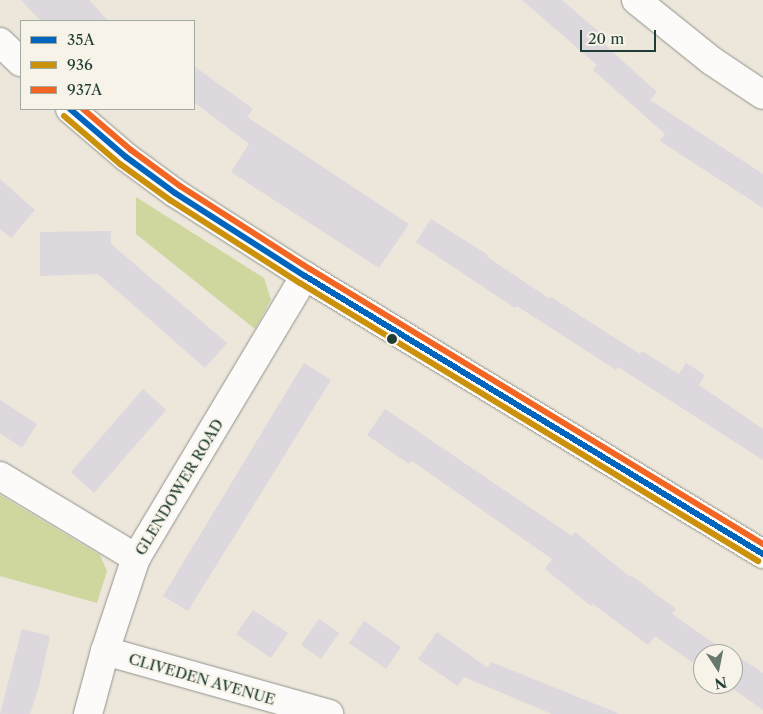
<!DOCTYPE html>
<html>
<head>
<meta charset="utf-8">
<style>
  body { margin:0 }
  #map { position:relative; width:763px; height:714px; overflow:hidden; background:#ece6db; font-family:"Libre Caslon Text",serif }
  div>[style] { position:absolute }
  .green>* { inset:0; background:#cfd79f }
  .building>* { inset:0; background:#ddd7de }
  .roads { filter:drop-shadow(0 0 1px #91938c) drop-shadow(0 0 1px #91938c) }
  .minor>* { height:28px; margin:-14px; padding:0 14px; transform-origin:14px; border-radius:14px; background:#fcfbfa }
  .bus-1>* { height:6px; margin:-3px; padding:0 3px; transform-origin:3px; border-radius:3px; background:#0065bd }
  .bus-2>* { height:6px; margin:-3px; padding:0 3px; transform-origin:3px; border-radius:3px; background:#cc910a }
  .bus-3>* { height:6px; margin:-3px; padding:0 3px; transform-origin:3px; border-radius:3px; background:#f26522 }
  .dots>* { width:14px; height:14px; translate:-50% -50%; box-sizing:border-box; border:2px solid #f7f3e8; border-radius:50% }
  span { translate:-50% -50%; white-space:nowrap; text-align:center; line-height:1.15; -webkit-text-stroke:4px #f7f3e8; paint-order:stroke }
  .street-label { font-size:15px; color:#1f3d34 }
  .legend { position:absolute; left:20px; top:20px; width:175px; height:90px; box-sizing:border-box; background:#f7f3e8; border:1px solid #a1aaa0; margin:0; padding:6px 9px; list-style:none; font-size:15px; color:#1f3d34 }
  .legend li { display:flex; align-items:center; gap:10px; height:25px }
  .legend b { width:25px; border:1px solid #a1aaa0 }
  .north { position:absolute; left:693px; top:644px; width:50px; height:50px; box-sizing:border-box; background:#f7f3e8; border:1px solid #a1aaa0; border-radius:50%; rotate:169deg; font-size:14px; font-weight:700; line-height:20px; text-align:center; color:#1f3d34 }
  .north::after { content:''; display:block; margin:auto; width:18px; height:22px; background:#67786e; clip-path:polygon(50% 0,100% 100%,50% 72%,0 100%) }
  .scale { position:absolute; left:580px; top:30px; width:76px; height:22px; box-sizing:border-box; border:2px solid #1f3d34; border-top:0; padding-left:6px; font-size:15px; line-height:18px; white-space:nowrap; color:#1f3d34; -webkit-text-stroke:4px #f7f3e8; paint-order:stroke }
</style>
</head>
<body>
<div id="map">
  <div class="green">
    <i style="clip-path:polygon(136px 197px,264px 278px,271px 300px,255px 329px,136px 234px)"></i>
    <i style="clip-path:polygon(0 495px,100px 555px,107px 571px,97px 603px,0 576px)"></i>
  </div>
  <div class="building">
    <i style="clip-path:polygon(21px 0,89px 0,108px 21px,41px 21px)"></i>
    <i style="clip-path:polygon(522px 0,562px 0,599px 32px,595px 36px,657px 92px,650px 100px,763px 174px,763px 208px,660px 141px,665px 134px,593px 70px,597px 65px)"></i>
    <i style="clip-path:polygon(194px 66px,253px 109px,247px 117px,409px 224px,379px 268px,231px 172px,249px 144px,194px 102px)"></i>
    <i style="clip-path:polygon(0 179px,35px 210px,11px 238px,0 229px)"></i>
    <i style="clip-path:polygon(431px 219px,488px 255px,487px 257px,550px 299px,551px 297px,640px 354px,642px 351px,679px 374px,686px 363px,705px 375px,699px 385px,763px 429px,763px 460px,618px 367px,616px 370px,517px 306px,515px 308px,416px 242px)"></i>
    <i style="clip-path:polygon(111px 231px,111px 244px,227px 343px,205px 368px,98px 274px,40px 276px,40px 232px)"></i>
    <i style="clip-path:polygon(304px 363px,331px 380px,188px 611px,163px 596px)"></i>
    <i style="clip-path:polygon(143px 389px,166px 410px,94px 493px,71px 472px)"></i>
    <i style="clip-path:polygon(0 400px,37px 424px,22px 448px,0 433px)"></i>
    <i style="clip-path:polygon(385px 409px,572px 536px,575px 532px,630px 577px,632px 576px,676px 609px,672px 614px,729px 654px,703px 654px,703px 670px,655px 636px,648px 645px,593px 604px,591px 606px,545px 569px,552px 559px,412px 461px,409px 464px,367px 435px)"></i>
    <i style="clip-path:polygon(253px 610px,288px 633px,271px 658px,236px 634px)"></i>
    <i style="clip-path:polygon(319px 619px,339px 633px,321px 659px,301px 645px)"></i>
    <i style="clip-path:polygon(364px 621px,401px 647px,386px 669px,349px 643px)"></i>
    <i style="clip-path:polygon(22px 629px,50px 636px,39px 686px,30px 714px,0 714px)"></i>
    <i style="clip-path:polygon(437px 632px,488px 668px,491px 662px,620px 714px,552px 714px,464px 677px,458px 686px,418px 659px)"></i>
    <i style="clip-path:polygon(736px 655px,763px 673px,763px 710px,726px 684px,733px 684px,733px 657px)"></i>
  </div>
  <div class="roads">
    <div class="minor">
      <i style="left:636px;top:0;width:97px;rotate:38.8deg"></i>
      <i style="left:712px;top:61px;width:61px;rotate:33.7deg"></i>
      <i style="left:0;top:42px;width:29px;rotate:44deg"></i>
      <i style="left:70px;top:109px;width:74px;rotate:40.6deg"></i>
      <i style="left:126px;top:157px;width:61px;rotate:36.3deg"></i>
      <i style="left:175px;top:193px;width:154px;rotate:32.6deg"></i>
      <i style="left:305px;top:276px;width:536px;rotate:31.26deg"></i>
      <i style="left:0;top:476px;width:159px;rotate:31.1deg"></i>
      <i style="left:105px;top:651px;width:233px;rotate:15.7deg"></i>
      <i style="left:88px;top:714px;width:65px;rotate:-74.9deg"></i>
      <i style="left:105px;top:651px;width:98px;rotate:-71.6deg"></i>
      <i style="left:136px;top:558px;width:329px;rotate:-59.1deg"></i>
    </div>
  </div>
  <div class="bus-1">
    <i style="left:70px;top:109px;width:74px;rotate:40.6deg"></i>
    <i style="left:126px;top:157px;width:61px;rotate:36.3deg"></i>
    <i style="left:175px;top:193px;width:154px;rotate:32.6deg"></i>
    <i style="left:305px;top:276px;width:536px;rotate:31.26deg"></i>
  </div>
  <div class="bus-2">
    <i style="left:64px;top:116px;width:74px;rotate:40.6deg"></i>
    <i style="left:120px;top:164px;width:62px;rotate:35.8deg"></i>
    <i style="left:170px;top:200px;width:154px;rotate:32.6deg"></i>
    <i style="left:300px;top:283px;width:536px;rotate:31.26deg"></i>
  </div>
  <div class="bus-3">
    <i style="left:83px;top:109px;width:63px;rotate:40.5deg"></i>
    <i style="left:131px;top:150px;width:61px;rotate:36.3deg"></i>
    <i style="left:180px;top:186px;width:154px;rotate:32.6deg"></i>
    <i style="left:310px;top:269px;width:530px;rotate:31.26deg"></i>
  </div>
  <div class="dots">
    <i style="left:392px;top:339px;background:#1f3d34"></i>
  </div>
  <div class="street-label">
    <span style="left:179px;top:487px;rotate:-59deg">GLENDOWER ROAD</span>
    <span style="left:202px;top:679px;rotate:16deg">CLIVEDEN AVENUE</span>
  </div>
  <ul class="legend">
  <li><b style="height:6px;background:#0065bd"></b>35A</li>
  <li><b style="height:6px;background:#cc910a"></b>936</li>
  <li><b style="height:6px;background:#f26522"></b>937A</li>
  </ul>
  <div class="north">N</div>
  <div class="scale">20 m</div>
</div>
</body>
</html>
